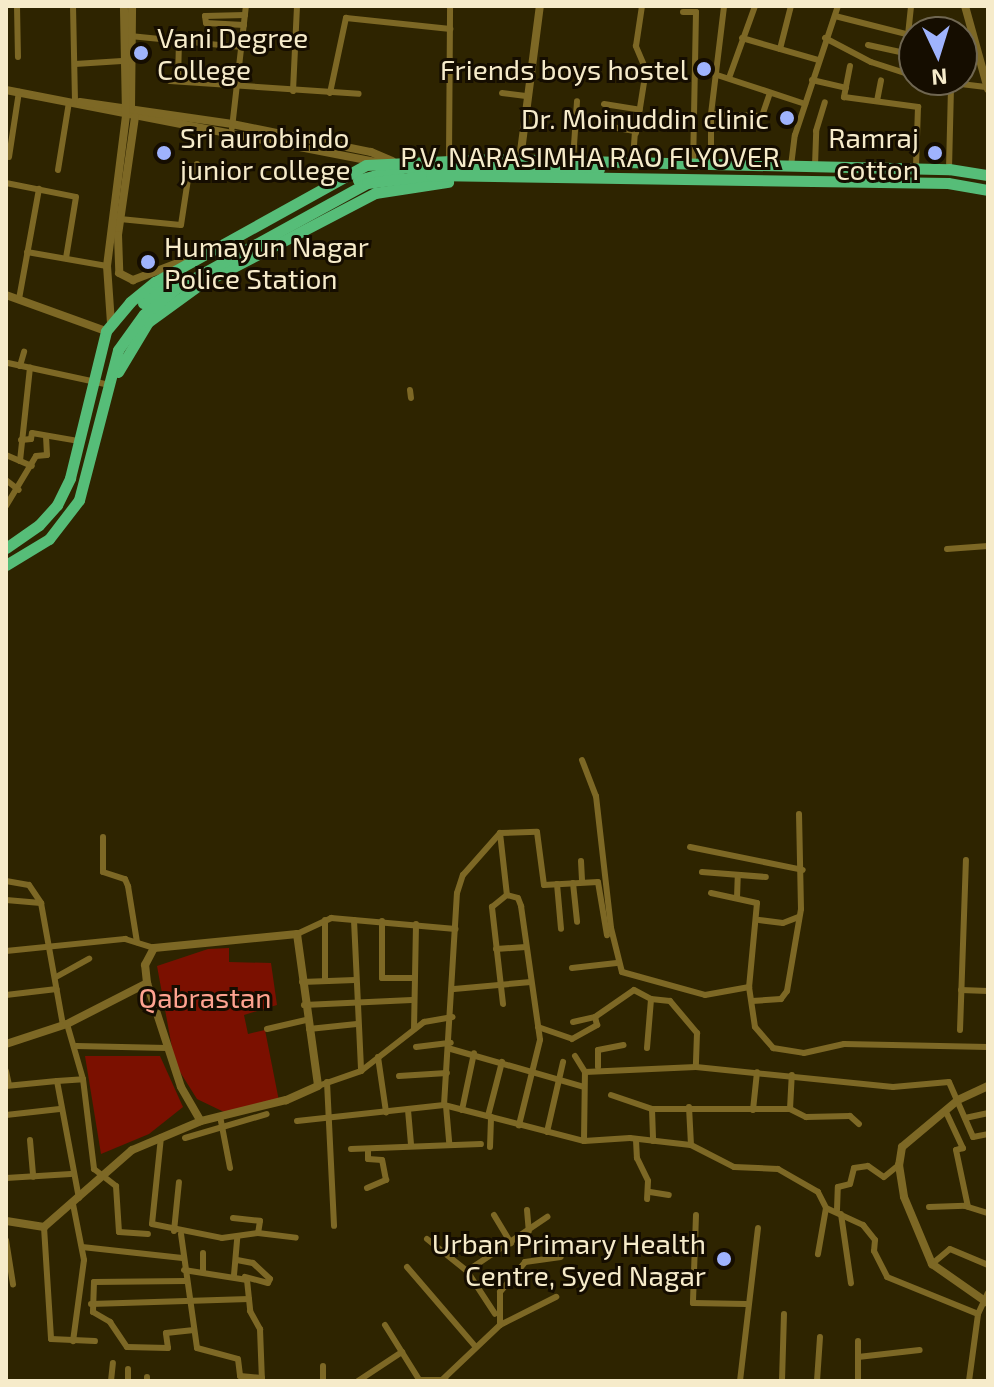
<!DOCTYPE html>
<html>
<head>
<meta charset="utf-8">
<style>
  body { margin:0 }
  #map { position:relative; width:994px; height:1387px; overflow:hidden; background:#2e2400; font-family:"Exo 2",sans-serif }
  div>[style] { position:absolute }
  .green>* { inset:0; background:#7b1000 }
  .street>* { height:6px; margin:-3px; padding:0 3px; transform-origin:3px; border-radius:3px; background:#7d6825 }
  .secondary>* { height:8px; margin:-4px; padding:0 4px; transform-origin:4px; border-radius:4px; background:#7d6825 }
  .highway>* { height:11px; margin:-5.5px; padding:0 5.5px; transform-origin:5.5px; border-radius:5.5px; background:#56bd78 }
  .dots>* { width:22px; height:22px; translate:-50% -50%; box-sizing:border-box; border:4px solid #150d00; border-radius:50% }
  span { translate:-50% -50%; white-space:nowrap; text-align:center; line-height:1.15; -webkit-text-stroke:6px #150d00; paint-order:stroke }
  .poi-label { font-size:28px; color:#f6ebca }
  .left { translate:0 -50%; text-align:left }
  .right { translate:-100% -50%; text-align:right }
  .street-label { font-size:28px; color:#f6ebca }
  .park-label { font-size:28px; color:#fea390 }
  .frame { position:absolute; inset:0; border:8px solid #f6ebca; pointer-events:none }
  .north { position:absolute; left:898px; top:16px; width:80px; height:80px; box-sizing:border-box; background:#150d00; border:2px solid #6f6651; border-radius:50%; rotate:176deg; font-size:22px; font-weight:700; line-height:32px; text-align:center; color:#f6ebca }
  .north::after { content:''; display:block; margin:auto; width:28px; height:36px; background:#9fb3fd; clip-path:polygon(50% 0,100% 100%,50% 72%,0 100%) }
</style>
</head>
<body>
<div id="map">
  <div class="green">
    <i style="clip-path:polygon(229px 948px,229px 962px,271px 963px,277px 1005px,244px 1015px,248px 1034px,265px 1030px,279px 1101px,224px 1112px,197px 1099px,175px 1064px,157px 966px,208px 949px)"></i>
    <i style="clip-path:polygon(85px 1056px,160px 1056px,183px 1107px,149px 1134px,101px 1154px)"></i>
  </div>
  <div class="street">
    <i style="left:17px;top:6px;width:51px;rotate:88.9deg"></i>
    <i style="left:73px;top:6px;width:97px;rotate:88.8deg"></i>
    <i style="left:683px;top:12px;width:13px"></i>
    <i style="left:696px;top:12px;width:151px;rotate:91.1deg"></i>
    <i style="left:835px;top:16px;width:81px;rotate:14.2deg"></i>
    <i style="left:244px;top:25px;width:38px;rotate:-177deg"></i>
    <i style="left:206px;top:23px;width:7px;rotate:-98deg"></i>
    <i style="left:205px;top:16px;width:40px;rotate:-1.4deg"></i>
    <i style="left:908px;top:35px;width:29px;rotate:-84deg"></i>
    <i style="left:130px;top:36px;width:112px;rotate:5.7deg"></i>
    <i style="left:742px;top:38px;width:79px;rotate:16.1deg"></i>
    <i style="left:825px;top:38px;width:52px;rotate:27.6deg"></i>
    <i style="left:871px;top:62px;width:45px;rotate:18deg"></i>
    <i style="left:962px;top:40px;width:12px"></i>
    <i style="left:868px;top:45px;width:47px;rotate:12.3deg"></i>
    <i style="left:780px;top:49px;width:44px;rotate:-75.7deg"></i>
    <i style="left:962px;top:59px;width:17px"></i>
    <i style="left:75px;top:64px;width:47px;rotate:-3.7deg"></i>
    <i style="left:850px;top:66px;width:32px;rotate:101deg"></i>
    <i style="left:844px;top:97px;width:75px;rotate:7.7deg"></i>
    <i style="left:918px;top:107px;width:61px;rotate:91.9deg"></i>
    <i style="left:714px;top:74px;width:96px;rotate:18.2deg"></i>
    <i style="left:729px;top:78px;width:77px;rotate:-70.1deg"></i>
    <i style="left:812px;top:80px;width:35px;rotate:13deg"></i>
    <i style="left:928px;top:80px;width:58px;rotate:6.9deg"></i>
    <i style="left:170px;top:81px;width:189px;rotate:3.9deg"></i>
    <i style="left:178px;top:81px;width:40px;rotate:-88.6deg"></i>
    <i style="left:293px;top:91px;width:85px;rotate:-87.3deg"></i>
    <i style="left:330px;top:93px;width:77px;rotate:-78deg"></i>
    <i style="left:346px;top:18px;width:105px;rotate:6deg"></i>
    <i style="left:502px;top:93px;width:26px;rotate:7deg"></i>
    <i style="left:877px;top:101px;width:21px;rotate:-79deg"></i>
    <i style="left:604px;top:104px;width:36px;rotate:9deg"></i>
    <i style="left:711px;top:114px;width:51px;rotate:2.2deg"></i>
    <i style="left:762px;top:116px;width:24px;rotate:-71deg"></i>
    <i style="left:606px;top:126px;width:29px;rotate:10deg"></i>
    <i style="left:635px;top:131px;width:30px;rotate:94deg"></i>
    <i style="left:232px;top:128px;width:123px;rotate:-83.5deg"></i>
    <i style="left:636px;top:133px;width:64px;rotate:-81deg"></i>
    <i style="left:646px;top:70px;width:26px;rotate:-113deg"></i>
    <i style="left:636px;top:46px;width:40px;rotate:-81.5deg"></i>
    <i style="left:9px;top:157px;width:66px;rotate:-81.3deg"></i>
    <i style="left:449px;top:159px;width:153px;rotate:-89.6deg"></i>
    <i style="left:573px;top:160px;width:59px;rotate:-86.1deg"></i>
    <i style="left:711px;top:165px;width:51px;rotate:-90deg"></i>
    <i style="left:711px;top:114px;width:109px;rotate:-83.1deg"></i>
    <i style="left:791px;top:166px;width:31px;rotate:-83deg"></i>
    <i style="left:795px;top:135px;width:136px;rotate:-71.6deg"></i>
    <i style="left:815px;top:166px;width:35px;rotate:-88deg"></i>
    <i style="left:816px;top:131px;width:30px;rotate:-73deg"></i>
    <i style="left:949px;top:169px;width:84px;rotate:-88.6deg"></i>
    <i style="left:58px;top:170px;width:69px;rotate:-80.8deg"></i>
    <i style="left:6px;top:183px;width:71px;rotate:11.3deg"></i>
    <i style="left:76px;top:197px;width:62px;rotate:99.3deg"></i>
    <i style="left:120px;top:219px;width:61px;rotate:5.6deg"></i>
    <i style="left:181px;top:225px;width:47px;rotate:-81.3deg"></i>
    <i style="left:188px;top:179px;width:8px;rotate:-7deg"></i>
    <i style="left:196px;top:178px;width:14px;rotate:-86deg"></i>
    <i style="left:27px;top:252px;width:81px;rotate:9.9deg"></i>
    <i style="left:19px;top:299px;width:112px;rotate:-79.7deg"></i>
    <i style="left:8px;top:363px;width:104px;rotate:12.2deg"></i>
    <i style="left:20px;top:366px;width:15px;rotate:-74deg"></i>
    <i style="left:410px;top:390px;width:8px;rotate:83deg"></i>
    <i style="left:21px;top:440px;width:10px;rotate:-6deg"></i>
    <i style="left:31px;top:439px;width:6px;rotate:-81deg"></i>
    <i style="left:32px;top:433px;width:48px;rotate:9.7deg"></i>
    <i style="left:6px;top:455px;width:28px;rotate:23deg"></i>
    <i style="left:20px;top:461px;width:94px;rotate:-83.9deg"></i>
    <i style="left:6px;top:480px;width:16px;rotate:38deg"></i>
    <i style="left:6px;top:506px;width:58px;rotate:-59deg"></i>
    <i style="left:36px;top:456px;width:11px;rotate:-5deg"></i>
    <i style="left:47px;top:455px;width:19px;rotate:-93deg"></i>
    <i style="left:947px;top:549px;width:41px;rotate:-4.2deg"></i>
    <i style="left:582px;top:760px;width:39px;rotate:69deg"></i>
    <i style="left:596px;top:796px;width:133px;rotate:83.5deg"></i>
    <i style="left:611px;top:928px;width:45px;rotate:76deg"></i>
    <i style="left:622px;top:972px;width:86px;rotate:15.5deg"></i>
    <i style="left:705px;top:995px;width:45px;rotate:-10.3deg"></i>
    <i style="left:500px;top:833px;width:62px;rotate:83.6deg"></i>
    <i style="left:103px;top:837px;width:35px;rotate:90deg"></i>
    <i style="left:103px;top:872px;width:23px;rotate:18deg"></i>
    <i style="left:125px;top:879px;width:8px;rotate:67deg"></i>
    <i style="left:128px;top:886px;width:57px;rotate:80.9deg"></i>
    <i style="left:690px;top:847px;width:115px;rotate:11.5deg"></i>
    <i style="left:581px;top:861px;width:20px;rotate:87deg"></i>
    <i style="left:702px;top:872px;width:64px;rotate:4.5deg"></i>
    <i style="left:6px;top:881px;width:23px;rotate:10deg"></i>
    <i style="left:29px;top:885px;width:22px;rotate:56deg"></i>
    <i style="left:573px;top:883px;width:39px;rotate:84deg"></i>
    <i style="left:557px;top:884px;width:45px;rotate:84.9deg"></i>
    <i style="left:711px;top:893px;width:47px;rotate:12.3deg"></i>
    <i style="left:757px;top:903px;width:84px;rotate:95.4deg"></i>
    <i style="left:749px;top:987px;width:40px;rotate:81.5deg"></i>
    <i style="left:755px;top:1027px;width:28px;rotate:49deg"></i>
    <i style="left:773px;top:1048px;width:31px;rotate:9deg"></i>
    <i style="left:804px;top:1053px;width:41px;rotate:-12.7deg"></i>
    <i style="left:844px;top:1044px;width:144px;rotate:1.2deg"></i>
    <i style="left:737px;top:898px;width:23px;rotate:-88deg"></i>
    <i style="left:6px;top:900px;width:35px;rotate:5deg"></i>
    <i style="left:41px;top:903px;width:124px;rotate:79.8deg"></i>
    <i style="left:354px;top:920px;width:151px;rotate:87.3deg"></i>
    <i style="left:759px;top:920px;width:24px;rotate:7deg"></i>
    <i style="left:783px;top:923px;width:17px;rotate:-21deg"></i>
    <i style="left:382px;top:921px;width:57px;rotate:90deg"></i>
    <i style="left:382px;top:978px;width:31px"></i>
    <i style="left:297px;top:934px;width:38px;rotate:-25deg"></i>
    <i style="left:331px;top:918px;width:125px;rotate:5deg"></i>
    <i style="left:496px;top:949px;width:30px;rotate:-4deg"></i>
    <i style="left:6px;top:951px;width:120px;rotate:-5.8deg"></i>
    <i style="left:125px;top:939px;width:30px;rotate:17deg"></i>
    <i style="left:572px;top:968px;width:45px;rotate:-6.3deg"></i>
    <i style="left:56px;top:977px;width:38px;rotate:-29deg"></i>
    <i style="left:325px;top:981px;width:61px;rotate:-90deg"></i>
    <i style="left:302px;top:982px;width:53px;rotate:-2.2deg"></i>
    <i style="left:454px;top:989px;width:77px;rotate:-5.2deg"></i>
    <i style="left:961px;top:990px;width:27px;rotate:2deg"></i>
    <i style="left:6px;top:995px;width:51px;rotate:-6.7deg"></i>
    <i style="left:752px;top:1001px;width:29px;rotate:-4deg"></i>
    <i style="left:781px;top:999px;width:10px;rotate:-53deg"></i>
    <i style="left:787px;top:991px;width:83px;rotate:-80.3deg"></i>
    <i style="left:801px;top:909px;width:95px;rotate:-91.2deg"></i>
    <i style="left:503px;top:1004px;width:98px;rotate:-96.5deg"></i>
    <i style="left:492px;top:907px;width:19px;rotate:-39deg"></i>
    <i style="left:507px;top:895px;width:11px;rotate:15deg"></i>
    <i style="left:518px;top:898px;width:9px;rotate:69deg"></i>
    <i style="left:521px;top:906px;width:135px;rotate:81.9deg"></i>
    <i style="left:540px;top:1040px;width:88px;rotate:103.9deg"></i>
    <i style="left:304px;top:1005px;width:108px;rotate:-2.7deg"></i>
    <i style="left:573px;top:1022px;width:23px;rotate:-13deg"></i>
    <i style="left:595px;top:1017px;width:47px;rotate:-34.7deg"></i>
    <i style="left:634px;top:990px;width:19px;rotate:28deg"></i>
    <i style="left:651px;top:999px;width:19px;rotate:6deg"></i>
    <i style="left:670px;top:1001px;width:42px;rotate:49.8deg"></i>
    <i style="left:697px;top:1033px;width:34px;rotate:92deg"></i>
    <i style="left:67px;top:1024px;width:57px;rotate:73.8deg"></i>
    <i style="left:83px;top:1079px;width:91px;rotate:83deg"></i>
    <i style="left:94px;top:1169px;width:28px;rotate:38deg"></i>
    <i style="left:116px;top:1186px;width:46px;rotate:86.3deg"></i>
    <i style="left:119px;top:1232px;width:29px;rotate:4deg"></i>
    <i style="left:538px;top:1027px;width:36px;rotate:19deg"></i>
    <i style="left:572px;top:1039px;width:29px;rotate:-29deg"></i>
    <i style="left:597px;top:1025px;width:8px;rotate:-104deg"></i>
    <i style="left:267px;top:1029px;width:40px;rotate:-13deg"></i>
    <i style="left:309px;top:1029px;width:48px;rotate:-5.9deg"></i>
    <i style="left:414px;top:1029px;width:105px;rotate:-88.9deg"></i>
    <i style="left:960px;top:1030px;width:170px;rotate:-88deg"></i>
    <i style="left:76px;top:1046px;width:91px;rotate:1.3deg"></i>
    <i style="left:416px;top:1047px;width:35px;rotate:-7deg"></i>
    <i style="left:647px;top:1048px;width:49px;rotate:-85.3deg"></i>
    <i style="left:451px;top:1049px;width:138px;rotate:15.9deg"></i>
    <i style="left:575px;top:1056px;width:19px;rotate:58deg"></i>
    <i style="left:378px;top:1057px;width:56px;rotate:81.7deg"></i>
    <i style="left:598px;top:1067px;width:17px;rotate:-90deg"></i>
    <i style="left:598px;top:1050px;width:26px;rotate:-11deg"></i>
    <i style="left:6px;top:1071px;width:14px;rotate:78deg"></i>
    <i style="left:585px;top:1072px;width:111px;rotate:-2.6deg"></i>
    <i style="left:696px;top:1067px;width:198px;rotate:5.8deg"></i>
    <i style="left:893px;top:1087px;width:56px;rotate:-5.1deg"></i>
    <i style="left:949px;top:1082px;width:60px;rotate:66.4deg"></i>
    <i style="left:973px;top:1137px;width:15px;rotate:-11deg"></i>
    <i style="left:399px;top:1076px;width:48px;rotate:-3.6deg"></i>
    <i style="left:57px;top:1081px;width:26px;rotate:-4deg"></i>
    <i style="left:327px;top:1082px;width:144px;rotate:87.2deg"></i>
    <i style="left:6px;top:1086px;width:51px;rotate:-5.6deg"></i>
    <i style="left:57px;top:1081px;width:119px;rotate:79.4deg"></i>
    <i style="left:318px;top:1086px;width:46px;rotate:-19.2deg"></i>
    <i style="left:361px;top:1071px;width:80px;rotate:-37.9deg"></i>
    <i style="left:424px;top:1022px;width:29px;rotate:-10deg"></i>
    <i style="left:611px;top:1095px;width:43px;rotate:18.9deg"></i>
    <i style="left:652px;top:1109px;width:138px"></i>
    <i style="left:790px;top:1109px;width:18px;rotate:27deg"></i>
    <i style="left:806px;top:1117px;width:44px;rotate:-1.3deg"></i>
    <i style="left:850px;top:1116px;width:12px;rotate:42deg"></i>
    <i style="left:444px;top:1105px;width:212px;rotate:-86.5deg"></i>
    <i style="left:457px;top:893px;width:19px;rotate:-72deg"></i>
    <i style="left:463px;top:875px;width:56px;rotate:-48.6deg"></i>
    <i style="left:500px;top:833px;width:37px;rotate:-2deg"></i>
    <i style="left:537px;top:832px;width:53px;rotate:82.5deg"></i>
    <i style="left:544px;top:885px;width:54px;rotate:-3.2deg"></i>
    <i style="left:598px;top:882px;width:54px;rotate:80.4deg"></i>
    <i style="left:446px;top:1106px;width:37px;rotate:85deg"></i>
    <i style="left:689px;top:1107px;width:38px;rotate:87deg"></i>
    <i style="left:652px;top:1109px;width:32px;rotate:88deg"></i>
    <i style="left:790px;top:1109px;width:34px;rotate:-87deg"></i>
    <i style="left:408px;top:1110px;width:35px;rotate:85deg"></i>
    <i style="left:462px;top:1110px;width:58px;rotate:-78.1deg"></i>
    <i style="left:753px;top:1110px;width:38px;rotate:-84deg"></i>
    <i style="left:946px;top:1112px;width:40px;rotate:65deg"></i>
    <i style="left:963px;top:1148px;width:7px;rotate:164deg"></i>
    <i style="left:956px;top:1150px;width:58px;rotate:78.1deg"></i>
    <i style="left:6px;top:1115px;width:54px;rotate:-6.3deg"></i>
    <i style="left:220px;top:1116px;width:53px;rotate:79.1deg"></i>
    <i style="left:488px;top:1116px;width:56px;rotate:-75.5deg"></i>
    <i style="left:965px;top:1118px;width:24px;rotate:-12deg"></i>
    <i style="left:297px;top:1121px;width:148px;rotate:-6.2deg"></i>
    <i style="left:444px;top:1105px;width:145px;rotate:14.4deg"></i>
    <i style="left:584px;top:1141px;width:46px;rotate:-3.7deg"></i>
    <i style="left:630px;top:1138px;width:61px;rotate:6.5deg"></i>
    <i style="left:691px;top:1145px;width:48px;rotate:27.1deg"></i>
    <i style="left:734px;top:1167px;width:44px;rotate:2.6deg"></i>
    <i style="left:778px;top:1169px;width:46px;rotate:29.9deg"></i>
    <i style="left:818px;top:1192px;width:18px;rotate:63deg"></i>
    <i style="left:826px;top:1208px;width:47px;rotate:99.9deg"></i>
    <i style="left:547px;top:1132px;width:72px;rotate:-77.1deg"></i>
    <i style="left:161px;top:1137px;width:87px;rotate:95.9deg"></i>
    <i style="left:152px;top:1224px;width:71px;rotate:11.3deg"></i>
    <i style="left:222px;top:1238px;width:36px;rotate:-8deg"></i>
    <i style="left:258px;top:1233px;width:38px;rotate:7deg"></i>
    <i style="left:185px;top:1138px;width:85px;rotate:-16.3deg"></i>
    <i style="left:30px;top:1140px;width:37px;rotate:85deg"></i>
    <i style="left:636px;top:1140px;width:18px;rotate:87deg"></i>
    <i style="left:637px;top:1158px;width:25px;rotate:64deg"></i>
    <i style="left:648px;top:1181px;width:18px;rotate:93deg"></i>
    <i style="left:584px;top:1141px;width:69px;rotate:-89.2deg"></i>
    <i style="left:490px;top:1147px;width:30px;rotate:-88deg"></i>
    <i style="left:351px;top:1149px;width:130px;rotate:-2.2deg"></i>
    <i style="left:6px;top:1178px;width:65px;rotate:-3.5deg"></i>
    <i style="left:367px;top:1188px;width:21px;rotate:-23deg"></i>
    <i style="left:386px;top:1180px;width:20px;rotate:-101deg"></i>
    <i style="left:382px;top:1160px;width:14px;rotate:-176deg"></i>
    <i style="left:368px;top:1159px;width:10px;rotate:-90deg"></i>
    <i style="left:650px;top:1192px;width:19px;rotate:9deg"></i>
    <i style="left:73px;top:1204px;width:57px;rotate:78.9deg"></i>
    <i style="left:84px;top:1260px;width:82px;rotate:97.7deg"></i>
    <i style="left:929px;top:1207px;width:36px;rotate:-2deg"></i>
    <i style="left:965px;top:1206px;width:24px;rotate:17deg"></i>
    <i style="left:826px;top:1208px;width:41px;rotate:24.7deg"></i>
    <i style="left:863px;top:1225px;width:19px;rotate:51deg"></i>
    <i style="left:875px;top:1240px;width:11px;rotate:95deg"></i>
    <i style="left:874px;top:1251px;width:29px;rotate:63deg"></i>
    <i style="left:887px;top:1277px;width:98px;rotate:22.1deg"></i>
    <i style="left:527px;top:1210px;width:21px;rotate:85deg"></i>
    <i style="left:837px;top:1210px;width:23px;rotate:-88deg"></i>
    <i style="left:838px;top:1187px;width:12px;rotate:-14deg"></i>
    <i style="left:850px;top:1184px;width:16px;rotate:-76deg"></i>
    <i style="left:854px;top:1168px;width:14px;rotate:-8deg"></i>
    <i style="left:868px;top:1166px;width:19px;rotate:35deg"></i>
    <i style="left:884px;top:1177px;width:19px;rotate:-39deg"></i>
    <i style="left:841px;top:1214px;width:70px;rotate:81.8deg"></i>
    <i style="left:494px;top:1215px;width:33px;rotate:59deg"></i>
    <i style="left:696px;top:1215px;width:88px;rotate:92deg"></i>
    <i style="left:693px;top:1303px;width:53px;rotate:1.1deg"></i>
    <i style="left:233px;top:1218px;width:27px;rotate:6deg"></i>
    <i style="left:260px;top:1221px;width:12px;rotate:99deg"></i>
    <i style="left:44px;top:1227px;width:112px;rotate:86.4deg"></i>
    <i style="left:51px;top:1339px;width:44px;rotate:2.6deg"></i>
    <i style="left:174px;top:1231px;width:49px;rotate:-84.2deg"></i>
    <i style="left:181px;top:1234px;width:115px;rotate:82deg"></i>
    <i style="left:197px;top:1348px;width:42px;rotate:15deg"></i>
    <i style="left:238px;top:1359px;width:17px;rotate:83deg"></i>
    <i style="left:240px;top:1376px;width:22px;rotate:5deg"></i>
    <i style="left:427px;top:1239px;width:51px;rotate:38.7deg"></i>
    <i style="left:467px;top:1271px;width:51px;rotate:56.9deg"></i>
    <i style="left:6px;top:1240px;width:45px;rotate:81deg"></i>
    <i style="left:82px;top:1247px;width:101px;rotate:6.3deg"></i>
    <i style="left:237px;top:1260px;width:16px;rotate:11deg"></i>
    <i style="left:253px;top:1263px;width:23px;rotate:43deg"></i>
    <i style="left:270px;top:1279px;width:4px;rotate:117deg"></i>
    <i style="left:268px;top:1283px;width:24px;rotate:-165deg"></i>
    <i style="left:932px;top:1264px;width:23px;rotate:-40deg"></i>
    <i style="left:950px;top:1249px;width:41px;rotate:22.8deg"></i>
    <i style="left:407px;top:1267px;width:104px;rotate:49.3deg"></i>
    <i style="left:184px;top:1270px;width:64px;rotate:9deg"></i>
    <i style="left:247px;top:1280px;width:31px;rotate:84deg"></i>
    <i style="left:250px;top:1311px;width:21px;rotate:61deg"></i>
    <i style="left:260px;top:1329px;width:52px;rotate:87.8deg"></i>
    <i style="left:203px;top:1271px;width:18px;rotate:-90deg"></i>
    <i style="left:467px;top:1271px;width:97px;rotate:-34deg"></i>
    <i style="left:234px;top:1275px;width:37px;rotate:-85deg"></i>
    <i style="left:94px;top:1282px;width:30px;rotate:92deg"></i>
    <i style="left:93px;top:1312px;width:20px;rotate:30deg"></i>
    <i style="left:110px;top:1322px;width:30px;rotate:56deg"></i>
    <i style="left:127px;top:1347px;width:41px;rotate:1.4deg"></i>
    <i style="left:168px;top:1348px;width:15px;rotate:-98deg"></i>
    <i style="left:166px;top:1333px;width:28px;rotate:-6deg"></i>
    <i style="left:94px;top:1282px;width:92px;rotate:-0.6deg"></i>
    <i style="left:91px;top:1304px;width:158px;rotate:-1.8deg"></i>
    <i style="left:385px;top:1325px;width:66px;rotate:58deg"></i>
    <i style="left:500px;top:1325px;width:63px;rotate:-26.6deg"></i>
    <i style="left:858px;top:1357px;width:62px;rotate:-6.4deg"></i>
    <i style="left:111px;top:1381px;width:18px;rotate:-84deg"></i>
    <i style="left:128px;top:1381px;width:12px;rotate:-90deg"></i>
    <i style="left:147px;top:1381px;width:4px;rotate:-90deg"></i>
    <i style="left:323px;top:1381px;width:15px;rotate:-90deg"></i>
    <i style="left:358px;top:1381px;width:53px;rotate:-33.4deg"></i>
    <i style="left:441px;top:1381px;width:81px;rotate:-43.5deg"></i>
    <i style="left:500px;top:1325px;width:33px;rotate:-90deg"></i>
    <i style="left:500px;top:1292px;width:39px;rotate:-50deg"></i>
    <i style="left:525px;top:1262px;width:36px;rotate:-8deg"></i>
    <i style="left:740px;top:1381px;width:154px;rotate:-83.3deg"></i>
    <i style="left:782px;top:1381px;width:67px;rotate:-88.3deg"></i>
    <i style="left:817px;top:1381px;width:44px;rotate:-86.1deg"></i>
    <i style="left:858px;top:1381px;width:40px;rotate:-90deg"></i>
    <i style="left:969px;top:1381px;width:68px;rotate:-82.3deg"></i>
    <i style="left:978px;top:1314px;width:23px;rotate:-65deg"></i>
  </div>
  <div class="secondary">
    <i style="left:965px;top:6px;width:86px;rotate:74.5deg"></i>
    <i style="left:6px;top:90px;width:379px;rotate:11deg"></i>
    <i style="left:80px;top:102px;width:154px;rotate:8.2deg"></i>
    <i style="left:232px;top:124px;width:142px;rotate:11.4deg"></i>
    <i style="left:371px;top:152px;width:23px;rotate:23deg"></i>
    <i style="left:131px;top:109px;width:103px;rotate:-89.4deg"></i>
    <i style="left:135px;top:117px;width:119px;rotate:98.2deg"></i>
    <i style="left:118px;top:235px;width:38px;rotate:88deg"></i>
    <i style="left:119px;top:273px;width:16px;rotate:27deg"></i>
    <i style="left:133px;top:280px;width:57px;rotate:-20.7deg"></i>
    <i style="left:520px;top:159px;width:154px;rotate:-82.6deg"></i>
    <i style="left:6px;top:295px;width:106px;rotate:19.8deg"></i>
    <i style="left:111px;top:323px;width:57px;rotate:-94deg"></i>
    <i style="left:107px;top:266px;width:152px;rotate:-82.8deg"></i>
    <i style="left:126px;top:115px;width:109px;rotate:-91.1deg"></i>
    <i style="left:147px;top:983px;width:109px;rotate:71.9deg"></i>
    <i style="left:181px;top:1087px;width:39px;rotate:60deg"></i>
    <i style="left:6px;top:1044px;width:64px;rotate:-18.2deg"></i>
    <i style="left:67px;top:1024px;width:90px;rotate:-27.1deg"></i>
    <i style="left:147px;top:983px;width:18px;rotate:-96deg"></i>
    <i style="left:145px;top:965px;width:19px;rotate:-62deg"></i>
    <i style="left:154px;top:948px;width:144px;rotate:-5.6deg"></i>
    <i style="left:297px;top:934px;width:153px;rotate:82.1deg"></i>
    <i style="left:318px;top:1086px;width:35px;rotate:156deg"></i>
    <i style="left:286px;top:1100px;width:88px;rotate:166.1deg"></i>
    <i style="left:201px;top:1121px;width:75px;rotate:157.2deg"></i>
    <i style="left:132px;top:1150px;width:117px;rotate:138.8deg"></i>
    <i style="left:44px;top:1227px;width:38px;rotate:-171deg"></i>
    <i style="left:988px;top:1086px;width:33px;rotate:155deg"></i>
    <i style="left:958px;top:1100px;width:73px;rotate:140deg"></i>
    <i style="left:902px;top:1147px;width:18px;rotate:99deg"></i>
    <i style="left:899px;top:1165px;width:32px;rotate:81deg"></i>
    <i style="left:904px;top:1197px;width:73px;rotate:67.3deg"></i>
    <i style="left:932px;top:1264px;width:68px;rotate:34.9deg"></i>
    <i style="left:419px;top:1381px;width:26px"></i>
  </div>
  <div class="highway">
    <i style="left:358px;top:180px;width:50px;rotate:-15.2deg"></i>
    <i style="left:406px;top:167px;width:193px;rotate:0.6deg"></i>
    <i style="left:143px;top:303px;width:43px;rotate:-35.5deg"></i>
    <i style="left:118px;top:372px;width:58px;rotate:-59deg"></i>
    <i style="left:148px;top:322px;width:63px;rotate:-36deg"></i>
    <i style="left:199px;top:285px;width:199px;rotate:-27.6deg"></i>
    <i style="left:375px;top:193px;width:74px;rotate:-8.6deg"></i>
    <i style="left:6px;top:548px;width:40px;rotate:-34.9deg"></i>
    <i style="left:39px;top:525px;width:27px;rotate:-48deg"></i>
    <i style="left:57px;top:505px;width:30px;rotate:-64deg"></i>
    <i style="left:70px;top:478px;width:151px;rotate:-76.2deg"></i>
    <i style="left:106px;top:331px;width:38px;rotate:-50deg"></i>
    <i style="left:130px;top:302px;width:32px;rotate:-39deg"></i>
    <i style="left:155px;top:282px;width:241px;rotate:-29deg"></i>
    <i style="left:366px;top:165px;width:127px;rotate:-2.7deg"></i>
    <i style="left:493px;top:159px;width:456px;rotate:1.3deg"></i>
    <i style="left:949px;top:169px;width:39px;rotate:9deg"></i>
    <i style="left:6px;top:565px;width:50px;rotate:-31.2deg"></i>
    <i style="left:49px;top:539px;width:49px;rotate:-52.4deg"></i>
    <i style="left:79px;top:500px;width:155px;rotate:-75.4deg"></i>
    <i style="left:118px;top:350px;width:44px;rotate:-54.2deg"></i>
    <i style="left:144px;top:314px;width:43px;rotate:-38.5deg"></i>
    <i style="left:178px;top:287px;width:216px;rotate:-28.8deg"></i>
    <i style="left:367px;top:183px;width:64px;rotate:-7.1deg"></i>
    <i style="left:431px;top:175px;width:517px;rotate:0.89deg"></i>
    <i style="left:948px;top:183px;width:41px;rotate:9.9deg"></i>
  </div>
  <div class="dots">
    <i style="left:141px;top:53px;background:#9fb3fd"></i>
    <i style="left:704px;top:69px;background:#9fb3fd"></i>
    <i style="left:787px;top:118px;background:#9fb3fd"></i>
    <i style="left:164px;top:153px;background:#9fb3fd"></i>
    <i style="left:935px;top:153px;background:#9fb3fd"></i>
    <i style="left:148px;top:262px;background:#9fb3fd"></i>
    <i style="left:724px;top:1259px;background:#9fb3fd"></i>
  </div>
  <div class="poi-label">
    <span class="left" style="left:157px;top:53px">Vani Degree<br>College</span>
    <span class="right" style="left:688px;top:69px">Friends boys hostel</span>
    <span class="right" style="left:769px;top:118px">Dr. Moinuddin clinic</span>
    <span class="left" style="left:180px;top:153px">Sri aurobindo<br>junior college</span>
    <span class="right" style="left:919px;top:153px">Ramraj<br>cotton</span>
    <span class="left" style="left:164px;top:262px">Humayun Nagar<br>Police Station</span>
    <span class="right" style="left:706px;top:1259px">Urban Primary Health<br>Centre, Syed Nagar</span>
  </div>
  <div class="street-label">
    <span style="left:590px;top:156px">P.V. NARASIMHA RAO FLYOVER</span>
  </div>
  <div class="park-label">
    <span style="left:205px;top:997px">Qabrastan</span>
  </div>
  <div class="frame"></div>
  <div class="north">N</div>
</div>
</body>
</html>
